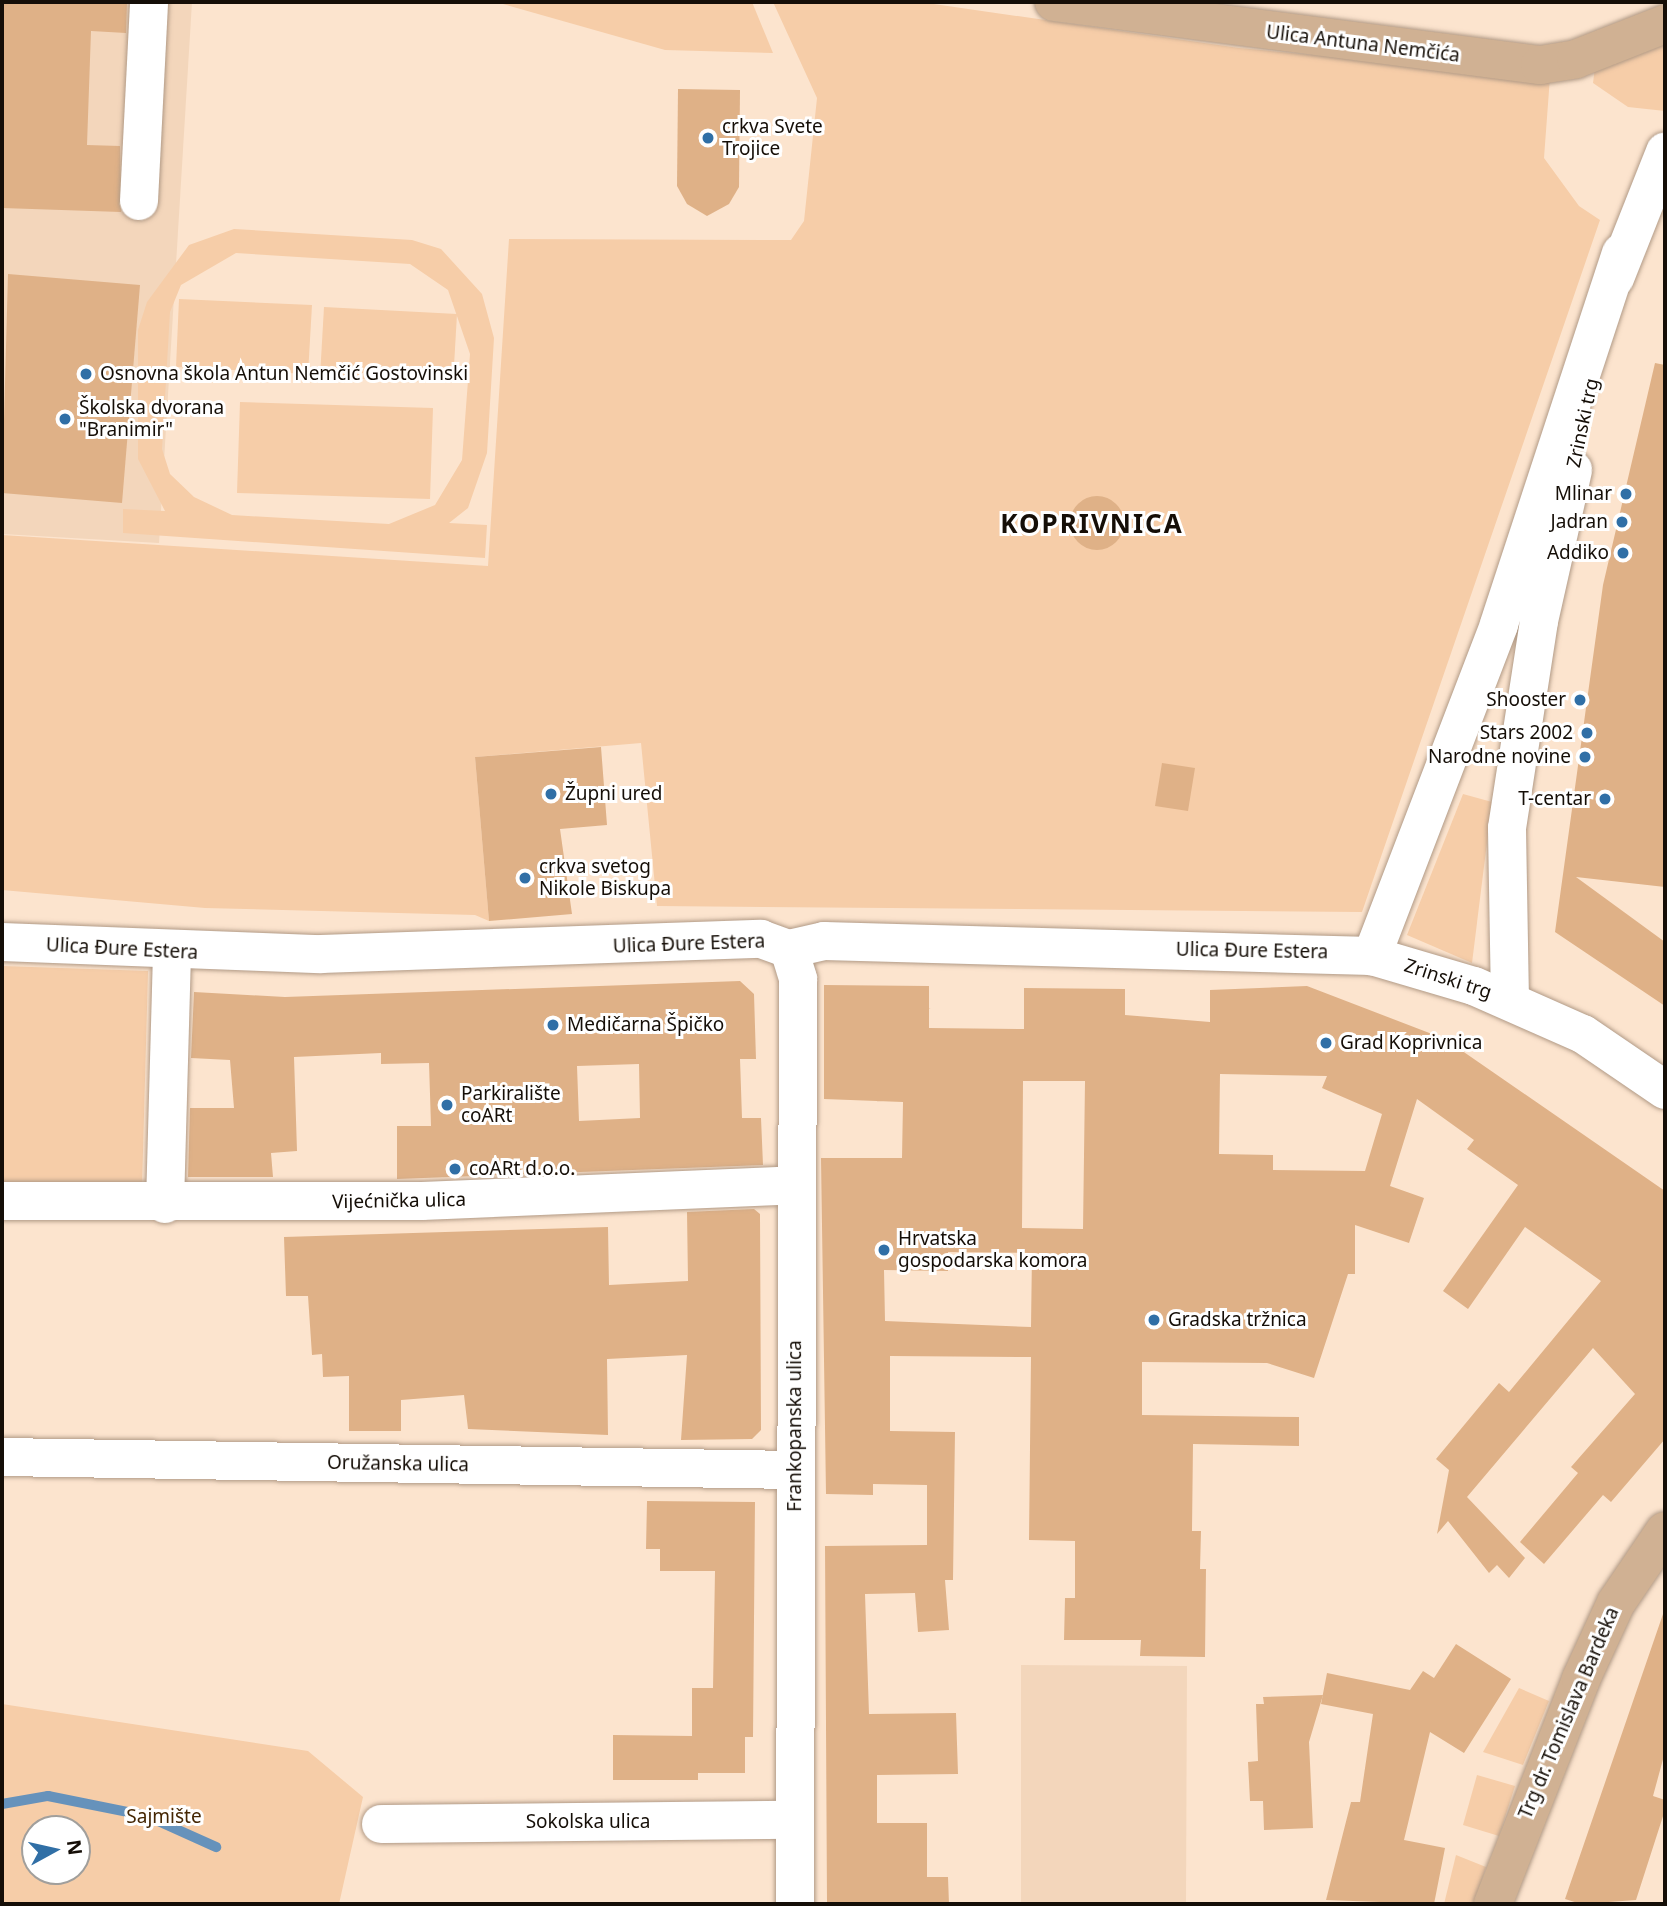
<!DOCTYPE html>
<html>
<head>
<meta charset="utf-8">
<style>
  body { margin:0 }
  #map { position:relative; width:1667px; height:1906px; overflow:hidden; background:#fce4ce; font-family:"Noto Sans",sans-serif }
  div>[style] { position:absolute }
  .built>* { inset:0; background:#f3d6bb }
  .green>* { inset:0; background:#f6cda8 }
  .stream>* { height:10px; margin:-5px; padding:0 5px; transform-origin:5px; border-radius:5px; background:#6692bb }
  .building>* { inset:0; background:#dfb187 }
  .round { border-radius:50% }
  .roads { filter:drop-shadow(0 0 2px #b19a86) drop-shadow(0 0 2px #b19a86) }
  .minor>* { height:38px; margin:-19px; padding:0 19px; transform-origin:19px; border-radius:19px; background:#fff }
  .major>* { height:38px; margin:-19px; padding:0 19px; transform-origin:19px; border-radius:19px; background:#d0b193 }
  .dots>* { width:19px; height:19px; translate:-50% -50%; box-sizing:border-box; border:4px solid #fff; border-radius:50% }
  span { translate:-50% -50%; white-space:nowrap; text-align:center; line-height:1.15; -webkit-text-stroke:6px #fff; paint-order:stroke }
  .street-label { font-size:19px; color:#150e07 }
  .poi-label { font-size:19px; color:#150e07 }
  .left { translate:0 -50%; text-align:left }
  .right { translate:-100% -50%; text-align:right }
  .park-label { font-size:19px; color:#442603 }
  .district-label { font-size:26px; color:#150e07; font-weight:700; letter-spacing:2px }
  .frame { position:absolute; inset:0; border:4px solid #150e07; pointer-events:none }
  .north { position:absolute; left:21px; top:1815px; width:70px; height:70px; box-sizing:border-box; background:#fff; border:2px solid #a19f9c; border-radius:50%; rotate:82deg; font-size:19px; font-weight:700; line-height:28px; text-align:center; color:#150e07 }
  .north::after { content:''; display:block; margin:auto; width:24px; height:32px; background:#306fa6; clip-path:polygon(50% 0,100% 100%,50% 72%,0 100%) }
</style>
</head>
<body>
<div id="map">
  <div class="built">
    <i style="clip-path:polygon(2px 2px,192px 2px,159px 543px,2px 534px)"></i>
    <i style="clip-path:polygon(1021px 1665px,1187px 1666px,1186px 1904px,1021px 1904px)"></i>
  </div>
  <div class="green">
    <i style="clip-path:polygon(496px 2px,752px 2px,773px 53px,665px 50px)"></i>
    <i style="clip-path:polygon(773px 2px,920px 2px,1239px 48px,1550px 77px,1544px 158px,1579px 206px,1600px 220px,1362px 912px,657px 906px,641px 743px,475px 757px,489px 921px,475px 915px,205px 908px,2px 890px,2px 535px,488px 566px,509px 239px,791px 240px,804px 221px,817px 98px)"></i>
    <i style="clip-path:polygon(1665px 40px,1665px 111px,1628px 107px,1593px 83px,1595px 67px)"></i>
    <i style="clip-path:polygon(evenodd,234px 229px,412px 240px,441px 249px,482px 294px,494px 338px,487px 453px,468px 508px,449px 523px,487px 525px,485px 558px,123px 533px,123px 509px,165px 511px,138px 459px,138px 330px,147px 302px,189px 245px,234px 229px,236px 253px,410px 264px,448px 290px,470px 354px,462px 460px,435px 505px,389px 524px,232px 515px,194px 497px,170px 474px,162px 449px,170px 312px,181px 285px,236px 253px)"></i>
    <i style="clip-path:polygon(179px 299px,312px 305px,308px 374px,176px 367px)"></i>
    <i style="clip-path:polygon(324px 307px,457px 314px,453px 383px,320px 377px)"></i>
    <i style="clip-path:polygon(240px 402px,433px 408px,430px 499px,237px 493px)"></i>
    <i style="clip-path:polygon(1463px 794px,1492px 802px,1472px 963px,1407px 935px)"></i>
    <i style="clip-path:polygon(2px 966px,148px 971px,142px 1186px,2px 1182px)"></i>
    <i style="clip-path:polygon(1519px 1688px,1549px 1701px,1523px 1765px,1483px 1752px)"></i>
    <i style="clip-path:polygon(evenodd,2px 1704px,308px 1751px,363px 1797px,339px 1904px,2px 1904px,2px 1704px,77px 1829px,77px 1871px,35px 1871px,35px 1829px,77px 1829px)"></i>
    <i style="clip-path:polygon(1477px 1775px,1515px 1786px,1499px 1836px,1463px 1825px)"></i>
    <i style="clip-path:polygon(1456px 1855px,1486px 1867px,1474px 1904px,1444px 1904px)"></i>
  </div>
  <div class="stream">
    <i style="left:2px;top:1804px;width:47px;rotate:-9.9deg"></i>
    <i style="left:48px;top:1796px;width:101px;rotate:11.4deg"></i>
    <i style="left:147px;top:1816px;width:76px;rotate:24.2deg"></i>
  </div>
  <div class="building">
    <i style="clip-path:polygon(2px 2px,127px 2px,126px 33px,91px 31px,87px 145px,120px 146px,121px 212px,2px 208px)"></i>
    <i style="clip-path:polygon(678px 89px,740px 90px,739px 187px,729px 204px,707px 216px,687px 204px,677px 186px)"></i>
    <i style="clip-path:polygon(8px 274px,140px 285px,122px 503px,2px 493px)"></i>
    <i style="clip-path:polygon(1655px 363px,1665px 365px,1665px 887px,1576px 877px,1665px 942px,1665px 1006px,1555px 932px,1603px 585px)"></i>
    <i class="round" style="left:1070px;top:496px;width:54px;height:54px"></i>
    <i style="clip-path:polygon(601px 747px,607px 825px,560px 829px,572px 914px,489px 921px,475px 757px)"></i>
    <i style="clip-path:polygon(1162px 763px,1195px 768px,1188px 811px,1155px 806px)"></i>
    <i style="clip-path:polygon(evenodd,740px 981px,754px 994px,756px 1059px,740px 1059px,742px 1118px,761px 1118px,763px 1165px,397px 1179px,397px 1126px,431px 1126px,429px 1063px,381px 1064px,381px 1053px,294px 1057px,297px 1151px,271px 1153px,273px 1177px,188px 1177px,190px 1108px,234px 1108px,230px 1060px,191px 1058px,194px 992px,285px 997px,740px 981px,639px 1064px,640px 1118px,579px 1121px,577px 1066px,639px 1064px)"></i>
    <i style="clip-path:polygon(evenodd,824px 985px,929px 986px,929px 1028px,1024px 1029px,1024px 988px,1125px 989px,1125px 1015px,1210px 1022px,1210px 990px,1307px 986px,1445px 1039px,1665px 1191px,1665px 1439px,1611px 1502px,1603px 1495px,1544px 1564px,1520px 1542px,1578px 1473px,1571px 1467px,1635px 1394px,1593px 1348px,1467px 1497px,1525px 1558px,1509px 1578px,1497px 1565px,1489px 1573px,1448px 1521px,1437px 1534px,1449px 1470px,1436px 1459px,1499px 1383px,1509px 1392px,1601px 1281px,1525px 1227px,1468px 1309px,1443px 1291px,1518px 1185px,1467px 1149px,1474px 1140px,1417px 1099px,1390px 1186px,1424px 1198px,1409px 1243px,1355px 1225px,1355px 1274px,1348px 1274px,1314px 1378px,1267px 1363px,1142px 1362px,1142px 1415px,1299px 1417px,1299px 1446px,1193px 1444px,1192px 1531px,1201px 1531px,1200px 1569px,1206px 1569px,1205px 1657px,1140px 1656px,1141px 1640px,1064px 1640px,1065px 1598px,1075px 1598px,1075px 1541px,1029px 1540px,1031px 1357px,890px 1356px,890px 1431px,955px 1432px,953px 1580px,945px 1580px,949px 1630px,918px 1632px,915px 1593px,865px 1594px,869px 1714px,956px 1713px,958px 1774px,877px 1775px,877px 1823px,927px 1823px,927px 1877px,948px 1877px,949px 1904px,827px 1904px,825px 1546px,927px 1545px,927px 1485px,873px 1484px,873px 1495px,826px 1494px,821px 1158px,902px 1158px,903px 1102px,824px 1099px,824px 985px,1220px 1074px,1327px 1076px,1322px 1088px,1382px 1114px,1365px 1171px,1273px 1170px,1273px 1155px,1219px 1154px,1220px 1074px,824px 985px,1023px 1081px,1085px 1081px,1083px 1229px,1022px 1228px,1023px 1081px,824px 985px,948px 1252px,1032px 1253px,1031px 1327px,885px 1321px,884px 1270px,948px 1271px,948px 1252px)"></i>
    <i style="clip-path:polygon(754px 1209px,760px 1214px,761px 1430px,752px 1439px,681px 1440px,687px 1355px,607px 1359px,608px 1435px,468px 1429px,464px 1395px,401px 1400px,401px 1431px,349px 1431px,349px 1376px,323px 1377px,322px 1354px,312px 1355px,308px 1296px,286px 1296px,284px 1237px,608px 1227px,609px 1285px,688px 1281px,687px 1212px)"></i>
    <i style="clip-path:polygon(647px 1501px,755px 1502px,753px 1737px,745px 1737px,745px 1773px,698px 1773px,698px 1780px,613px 1780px,613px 1735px,692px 1736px,692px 1688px,713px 1688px,715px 1571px,660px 1571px,660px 1549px,646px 1549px)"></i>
    <i style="clip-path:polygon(1663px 1614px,1665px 1752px,1653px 1796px,1665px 1800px,1665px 1810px,1636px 1900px,1581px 1904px,1565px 1899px)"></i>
    <i style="clip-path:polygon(1456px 1644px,1511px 1679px,1464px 1753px,1430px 1732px,1404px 1840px,1445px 1848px,1434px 1904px,1326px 1900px,1351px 1802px,1360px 1802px,1373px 1714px,1321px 1704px,1327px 1673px,1410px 1690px,1423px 1671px,1434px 1678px)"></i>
    <i style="clip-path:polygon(1323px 1695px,1309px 1742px,1313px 1828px,1264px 1830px,1263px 1801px,1250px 1801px,1248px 1762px,1258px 1761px,1256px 1704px,1264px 1704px,1263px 1697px)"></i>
  </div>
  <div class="roads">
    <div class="minor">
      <i style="left:139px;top:201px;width:199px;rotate:-87.1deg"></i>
      <i style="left:1621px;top:253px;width:391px;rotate:108.2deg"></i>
      <i style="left:1499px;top:625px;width:355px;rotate:111deg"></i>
      <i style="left:1372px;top:956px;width:106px;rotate:16.4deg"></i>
      <i style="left:1474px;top:986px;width:119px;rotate:23.8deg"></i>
      <i style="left:1583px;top:1034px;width:99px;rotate:34.3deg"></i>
      <i style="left:1615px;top:278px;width:136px;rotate:-68.4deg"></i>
      <i style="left:2px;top:942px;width:319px;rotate:2.2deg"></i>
      <i style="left:321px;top:954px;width:440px;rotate:-2deg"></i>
      <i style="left:761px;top:939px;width:30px;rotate:20deg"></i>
      <i style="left:789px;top:949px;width:31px;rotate:73deg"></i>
      <i style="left:798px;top:979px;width:925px;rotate:90.19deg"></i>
      <i style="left:789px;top:949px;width:36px;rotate:-13deg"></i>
      <i style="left:824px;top:941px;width:548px;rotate:1.57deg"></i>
      <i style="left:1510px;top:1001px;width:173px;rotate:-91deg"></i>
      <i style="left:1507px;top:828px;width:209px;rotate:-81.2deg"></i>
      <i style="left:1539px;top:621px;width:155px;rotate:-77.3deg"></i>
      <i style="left:2px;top:1201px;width:420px"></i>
      <i style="left:422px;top:1201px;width:374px;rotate:-2.4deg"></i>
      <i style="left:165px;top:1204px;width:251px;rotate:-88.4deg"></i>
      <i style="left:2px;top:1457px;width:793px;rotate:0.94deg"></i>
      <i style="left:381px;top:1824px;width:414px;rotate:-0.6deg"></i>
    </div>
    <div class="major">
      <i style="left:1054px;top:2px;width:490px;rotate:7.4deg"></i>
      <i style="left:1540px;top:65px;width:36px;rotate:-9deg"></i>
      <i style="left:1576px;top:59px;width:96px;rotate:-21.5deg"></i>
      <i style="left:1493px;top:1904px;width:242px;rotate:-68.6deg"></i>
      <i style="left:1581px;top:1679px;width:84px;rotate:-65.3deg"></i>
      <i style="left:1616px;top:1603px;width:87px;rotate:-55.8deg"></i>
    </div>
  </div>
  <div class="dots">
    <i style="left:708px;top:138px;background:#306fa6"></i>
    <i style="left:86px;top:374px;background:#306fa6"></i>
    <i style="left:65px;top:419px;background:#306fa6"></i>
    <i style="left:1626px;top:494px;background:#306fa6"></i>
    <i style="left:1622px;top:522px;background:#306fa6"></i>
    <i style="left:1623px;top:553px;background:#306fa6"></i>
    <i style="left:1580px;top:700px;background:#306fa6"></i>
    <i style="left:1587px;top:733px;background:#306fa6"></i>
    <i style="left:1585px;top:757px;background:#306fa6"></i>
    <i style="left:551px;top:794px;background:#306fa6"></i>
    <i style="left:1605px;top:799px;background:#306fa6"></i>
    <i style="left:525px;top:878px;background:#306fa6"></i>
    <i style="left:553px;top:1025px;background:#306fa6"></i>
    <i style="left:1326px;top:1043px;background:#306fa6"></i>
    <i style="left:447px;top:1105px;background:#306fa6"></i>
    <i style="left:455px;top:1169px;background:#306fa6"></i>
    <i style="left:884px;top:1250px;background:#306fa6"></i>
    <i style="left:1154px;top:1320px;background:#306fa6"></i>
  </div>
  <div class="street-label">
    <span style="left:1363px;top:44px;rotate:7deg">Ulica Antuna Nemčića</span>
    <span style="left:1583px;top:423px;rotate:-78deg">Zrinski trg</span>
    <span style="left:689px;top:944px;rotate:-2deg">Ulica Đure Estera</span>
    <span style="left:122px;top:949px;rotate:3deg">Ulica Đure Estera</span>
    <span style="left:1252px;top:951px;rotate:1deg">Ulica Đure Estera</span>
    <span style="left:1448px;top:979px;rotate:18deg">Zrinski trg</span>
    <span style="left:399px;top:1201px;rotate:-1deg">Vijećnička ulica</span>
    <span style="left:795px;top:1426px;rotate:-90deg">Frankopanska ulica</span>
    <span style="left:398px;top:1464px;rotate:1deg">Oružanska ulica</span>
    <span style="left:1569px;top:1713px;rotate:-67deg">Trg dr. Tomislava Bardeka</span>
    <span style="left:588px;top:1822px">Sokolska ulica</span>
  </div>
  <div class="poi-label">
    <span class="left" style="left:722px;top:138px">crkva Svete<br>Trojice</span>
    <span class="left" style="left:100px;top:374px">Osnovna škola Antun Nemčić Gostovinski</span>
    <span class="left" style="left:79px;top:419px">Školska dvorana<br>"Branimir"</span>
    <span class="right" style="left:1612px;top:494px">Mlinar</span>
    <span class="right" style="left:1608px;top:522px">Jadran</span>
    <span class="right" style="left:1609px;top:553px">Addiko</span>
    <span class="right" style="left:1566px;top:700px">Shooster</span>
    <span class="right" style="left:1573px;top:733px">Stars 2002</span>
    <span class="right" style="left:1571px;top:757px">Narodne novine</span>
    <span class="left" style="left:565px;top:794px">Župni ured</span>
    <span class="right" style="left:1591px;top:799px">T-centar</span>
    <span class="left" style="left:539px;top:878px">crkva svetog<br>Nikole Biskupa</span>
    <span class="left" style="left:567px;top:1025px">Medičarna Špičko</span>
    <span class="left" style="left:1340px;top:1043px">Grad Koprivnica</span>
    <span class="left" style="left:461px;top:1105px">Parkiralište<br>coARt</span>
    <span class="left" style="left:469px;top:1169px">coARt d.o.o.</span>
    <span class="left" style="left:898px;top:1250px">Hrvatska<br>gospodarska komora</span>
    <span class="left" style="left:1168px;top:1320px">Gradska tržnica</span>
  </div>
  <div class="park-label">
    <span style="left:164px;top:1817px">Sajmište</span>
  </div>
  <div class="district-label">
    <span style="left:1092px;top:524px">KOPRIVNICA</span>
  </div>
  <div class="frame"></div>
  <div class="north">N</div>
</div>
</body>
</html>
